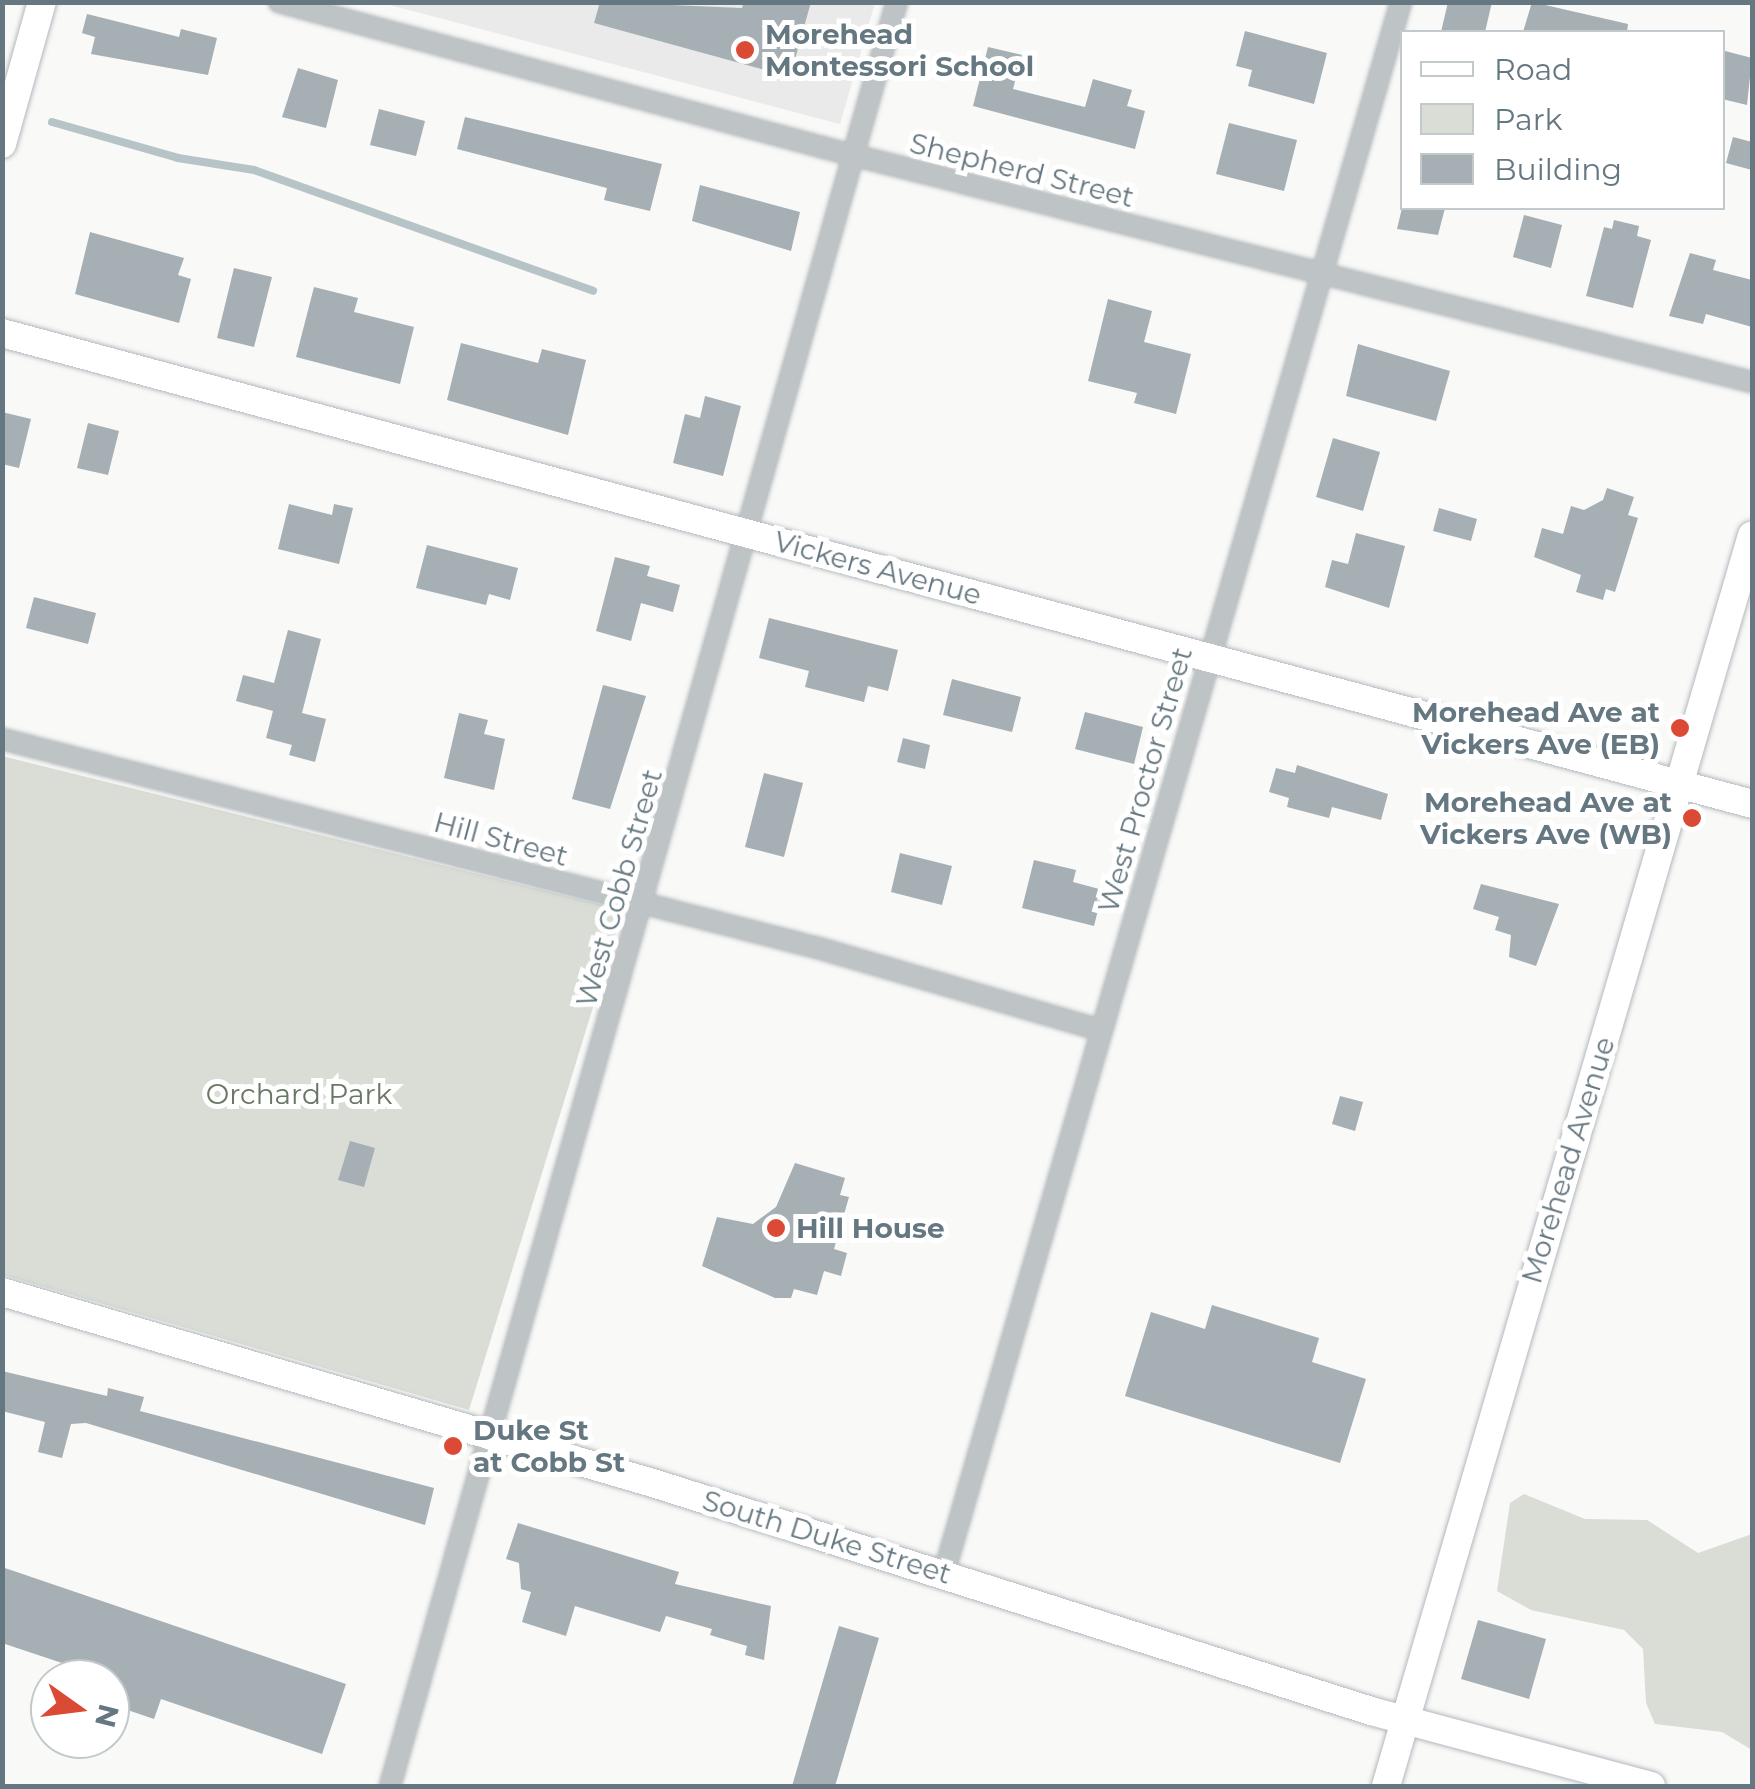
<!DOCTYPE html>
<html>
<head>
<meta charset="utf-8">
<style>
  body { margin:0 }
  #map { position:relative; width:1755px; height:1789px; overflow:hidden; background:#f9f9f7; font-family:Montserrat,sans-serif }
  div>[style] { position:absolute }
  .built>* { inset:0; background:#eaeaea }
  .green>* { inset:0; background:#d9ddd6 }
  .stream>* { height:8px; margin:-4px; padding:0 4px; transform-origin:4px; border-radius:4px; background:#b7c4c7 }
  .building>* { inset:0; background:#a5afb4 }
  .roads { filter:drop-shadow(0 0 2px #b3b9bd) drop-shadow(0 0 2px #b3b9bd) }
  .street>* { height:20px; margin:-10px; padding:0 10px; transform-origin:10px; border-radius:10px; background:#bec3c6 }
  .secondary>* { height:28px; margin:-14px; padding:0 14px; transform-origin:14px; border-radius:14px; background:#fff }
  .dots>* { width:28px; height:28px; translate:-50% -50%; box-sizing:border-box; border:5px solid #fff; border-radius:50% }
  span { translate:-50% -50%; white-space:nowrap; text-align:center; line-height:1.15; -webkit-text-stroke:10px #fff; paint-order:stroke }
  .poi-label { font-size:28px; color:#657780; font-weight:700 }
  .left { translate:0 -50%; text-align:left }
  .right { translate:-100% -50%; text-align:right }
  .street-label { font-size:28px; color:#657780 }
  .park-label { font-size:28px; color:#697864 }
  .frame { position:absolute; inset:0; border:5px solid #657780; pointer-events:none }
  .legend { position:absolute; left:1400px; top:30px; width:325px; height:180px; box-sizing:border-box; background:#fff; border:2px solid #c1c9cc; margin:0; padding:12px 18px; list-style:none; font-size:30px; color:#657780 }
  .legend li { display:flex; align-items:center; gap:20px; height:50px }
  .legend b { width:50px; border:2px solid #c1c9cc }
  .north { position:absolute; left:30px; top:1659px; width:100px; height:100px; box-sizing:border-box; background:#fff; border:2px solid #c1c9cc; border-radius:50%; rotate:104deg; font-size:28px; font-weight:700; line-height:40px; text-align:center; color:#657780 }
  .north::after { content:''; display:block; margin:auto; width:35px; height:45px; background:#db4a35; clip-path:polygon(50% 0,100% 100%,50% 72%,0 100%) }
</style>
</head>
<body>
<div id="map">
  <div class="built">
    <i style="clip-path:polygon(382px 3px,875px 3px,840px 124px)"></i>
  </div>
  <div class="green">
    <i style="clip-path:polygon(2px 756px,623px 910px,469px 1410px,3px 1275px)"></i>
    <i style="clip-path:polygon(1524px 1494px,1585px 1519px,1647px 1520px,1698px 1553px,1752px 1534px,1752px 1750px,1722px 1732px,1655px 1724px,1646px 1703px,1643px 1649px,1624px 1630px,1531px 1610px,1497px 1591px,1510px 1503px)"></i>
  </div>
  <div class="stream">
    <i style="left:52px;top:122px;width:131px;rotate:15.9deg"></i>
    <i style="left:178px;top:158px;width:77px;rotate:9deg"></i>
    <i style="left:254px;top:170px;width:360px;rotate:19.6deg"></i>
  </div>
  <div class="building">
    <i style="clip-path:polygon(600px 2px,742px 8px,744px 2px,811px 2px,790px 77px,594px 23px)"></i>
    <i style="clip-path:polygon(1448px 2px,1492px 2px,1485px 32px,1441px 32px)"></i>
    <i style="clip-path:polygon(1532px 2px,1628px 24px,1627px 32px,1523px 32px)"></i>
    <i style="clip-path:polygon(87px 14px,179px 37px,181px 29px,217px 38px,208px 75px,91px 54px,95px 37px,82px 33px)"></i>
    <i style="clip-path:polygon(1245px 31px,1327px 53px,1314px 104px,1248px 86px,1252px 70px,1236px 66px)"></i>
    <i style="clip-path:polygon(988px 47px,1022px 55px,1013px 89px,1085px 107px,1093px 79px,1132px 90px,1127px 106px,1145px 111px,1135px 149px,973px 106px)"></i>
    <i style="clip-path:polygon(1725px 51px,1752px 58px,1747px 105px,1722px 99px)"></i>
    <i style="clip-path:polygon(298px 68px,338px 80px,326px 128px,282px 117px)"></i>
    <i style="clip-path:polygon(379px 109px,425px 121px,416px 156px,370px 145px)"></i>
    <i style="clip-path:polygon(465px 117px,662px 164px,650px 211px,604px 200px,607px 188px,457px 149px)"></i>
    <i style="clip-path:polygon(1229px 123px,1297px 140px,1284px 191px,1216px 174px)"></i>
    <i style="clip-path:polygon(1733px 137px,1752px 142px,1752px 170px,1726px 163px)"></i>
    <i style="clip-path:polygon(700px 185px,800px 212px,791px 251px,692px 221px)"></i>
    <i style="clip-path:polygon(1402px 208px,1445px 208px,1438px 235px,1397px 229px)"></i>
    <i style="clip-path:polygon(1524px 215px,1562px 225px,1551px 268px,1513px 257px)"></i>
    <i style="clip-path:polygon(1614px 220px,1639px 226px,1637px 236px,1651px 240px,1633px 308px,1586px 296px,1604px 227px,1612px 229px)"></i>
    <i style="clip-path:polygon(90px 232px,184px 258px,178px 275px,191px 279px,179px 323px,75px 294px)"></i>
    <i style="clip-path:polygon(1690px 253px,1716px 260px,1713px 270px,1752px 280px,1752px 327px,1706px 314px,1703px 324px,1669px 316px)"></i>
    <i style="clip-path:polygon(234px 268px,272px 277px,254px 347px,217px 338px)"></i>
    <i style="clip-path:polygon(314px 287px,358px 298px,354px 312px,414px 327px,400px 384px,296px 357px)"></i>
    <i style="clip-path:polygon(1108px 299px,1152px 311px,1144px 342px,1191px 354px,1176px 414px,1134px 403px,1137px 393px,1088px 381px)"></i>
    <i style="clip-path:polygon(461px 343px,538px 363px,542px 349px,586px 360px,568px 435px,447px 400px)"></i>
    <i style="clip-path:polygon(1358px 344px,1450px 371px,1436px 421px,1346px 396px)"></i>
    <i style="clip-path:polygon(705px 396px,741px 406px,723px 476px,673px 463px,685px 414px,700px 418px)"></i>
    <i style="clip-path:polygon(2px 412px,31px 419px,19px 468px,2px 464px)"></i>
    <i style="clip-path:polygon(88px 423px,119px 431px,108px 475px,77px 468px)"></i>
    <i style="clip-path:polygon(1333px 438px,1380px 452px,1363px 511px,1316px 497px)"></i>
    <i style="clip-path:polygon(1607px 488px,1634px 497px,1628px 515px,1638px 518px,1615px 592px,1606px 589px,1603px 600px,1576px 592px,1581px 575px,1534px 557px,1542px 528px,1563px 534px,1571px 506px,1584px 510px,1603px 500px)"></i>
    <i style="clip-path:polygon(289px 504px,332px 515px,334px 504px,353px 508px,339px 564px,278px 549px)"></i>
    <i style="clip-path:polygon(1439px 508px,1477px 519px,1471px 541px,1433px 531px)"></i>
    <i style="clip-path:polygon(1356px 533px,1405px 546px,1389px 608px,1325px 587px,1332px 560px,1348px 564px)"></i>
    <i style="clip-path:polygon(427px 545px,518px 568px,510px 600px,489px 594px,486px 605px,416px 588px)"></i>
    <i style="clip-path:polygon(615px 557px,650px 566px,647px 576px,680px 585px,673px 612px,641px 603px,631px 641px,596px 631px)"></i>
    <i style="clip-path:polygon(34px 597px,96px 613px,88px 644px,26px 628px)"></i>
    <i style="clip-path:polygon(769px 618px,898px 650px,888px 691px,868px 686px,864px 702px,805px 687px,809px 671px,759px 658px)"></i>
    <i style="clip-path:polygon(288px 630px,321px 639px,302px 713px,326px 719px,315px 762px,289px 755px,292px 745px,266px 738px,273px 711px,236px 701px,243px 675px,274px 683px)"></i>
    <i style="clip-path:polygon(952px 679px,1021px 697px,1012px 732px,943px 715px)"></i>
    <i style="clip-path:polygon(603px 685px,646px 696px,610px 809px,572px 799px)"></i>
    <i style="clip-path:polygon(1085px 712px,1143px 727px,1134px 764px,1075px 749px)"></i>
    <i style="clip-path:polygon(459px 713px,488px 720px,484px 734px,505px 739px,494px 790px,444px 778px)"></i>
    <i style="clip-path:polygon(903px 738px,930px 745px,925px 769px,897px 762px)"></i>
    <i style="clip-path:polygon(1297px 765px,1388px 794px,1381px 820px,1332px 807px,1329px 818px,1287px 807px,1289px 798px,1269px 792px,1276px 768px,1295px 773px)"></i>
    <i style="clip-path:polygon(764px 773px,803px 783px,784px 857px,745px 847px)"></i>
    <i style="clip-path:polygon(900px 853px,952px 866px,942px 905px,891px 892px)"></i>
    <i style="clip-path:polygon(1034px 860px,1076px 870px,1073px 882px,1103px 890px,1094px 926px,1022px 908px)"></i>
    <i style="clip-path:polygon(1481px 884px,1559px 904px,1536px 966px,1509px 957px,1511px 935px,1495px 930px,1499px 917px,1473px 909px)"></i>
    <i style="clip-path:polygon(1340px 1096px,1363px 1102px,1355px 1131px,1332px 1124px)"></i>
    <i style="clip-path:polygon(350px 1141px,375px 1148px,364px 1187px,338px 1180px)"></i>
    <i style="clip-path:polygon(795px 1163px,845px 1178px,840px 1195px,849px 1197px,834px 1249px,847px 1253px,841px 1276px,824px 1271px,817px 1295px,794px 1289px,791px 1298px,775px 1298px,702px 1266px,717px 1217px,753px 1224px,776px 1207px)"></i>
    <i style="clip-path:polygon(1212px 1305px,1319px 1338px,1312px 1362px,1366px 1379px,1340px 1463px,1125px 1396px,1151px 1312px,1205px 1329px)"></i>
    <i style="clip-path:polygon(2px 1371px,107px 1396px,108px 1388px,144px 1397px,140px 1411px,434px 1488px,425px 1525px,86px 1423px,71px 1424px,62px 1458px,38px 1452px,45px 1422px,2px 1411px)"></i>
    <i style="clip-path:polygon(518px 1523px,679px 1572px,675px 1584px,771px 1606px,764px 1660px,745px 1655px,747px 1646px,710px 1635px,712px 1629px,666px 1616px,660px 1632px,575px 1606px,566px 1636px,522px 1622px,531px 1592px,521px 1589px,519px 1563px,506px 1559px)"></i>
    <i style="clip-path:polygon(2px 1567px,346px 1684px,322px 1754px,161px 1699px,154px 1719px,110px 1704px,110px 1679px,2px 1643px)"></i>
    <i style="clip-path:polygon(1478px 1620px,1546px 1639px,1529px 1699px,1461px 1679px)"></i>
    <i style="clip-path:polygon(839px 1626px,879px 1638px,835px 1786px,792px 1786px)"></i>
  </div>
  <div class="roads">
    <div class="street">
      <i style="left:279px;top:2px;width:569px;rotate:14.96deg"></i>
      <i style="left:829px;top:149px;width:952px;rotate:14.17deg"></i>
      <i style="left:2px;top:739px;width:842px;rotate:14.37deg"></i>
      <i style="left:818px;top:948px;width:294px;rotate:16.2deg"></i>
      <i style="left:944px;top:1573px;width:1636px;rotate:-73.78deg"></i>
      <i style="left:390px;top:1786px;width:1855px;rotate:-74.14deg"></i>
    </div>
    <div class="secondary">
      <i style="left:2px;top:144px;width:148px;rotate:-74.3deg"></i>
      <i style="left:2px;top:333px;width:1812px;rotate:15.06deg"></i>
      <i style="left:2px;top:1292px;width:682px;rotate:16.36deg"></i>
      <i style="left:656px;top:1484px;width:750px;rotate:17.61deg"></i>
      <i style="left:1371px;top:1711px;width:290px;rotate:15deg"></i>
      <i style="left:1386px;top:1786px;width:1303px;rotate:-73.69deg"></i>
    </div>
  </div>
  <div class="dots">
    <i style="left:745px;top:50px;background:#db4a35"></i>
    <i style="left:1680px;top:728px;background:#db4a35"></i>
    <i style="left:1692px;top:818px;background:#db4a35"></i>
    <i style="left:776px;top:1228px;background:#db4a35"></i>
    <i style="left:453px;top:1446px;background:#db4a35"></i>
  </div>
  <div class="poi-label">
    <span class="left" style="left:765px;top:50px">Morehead<br>Montessori School</span>
    <span class="right" style="left:1660px;top:728px">Morehead Ave at<br>Vickers Ave (EB)</span>
    <span class="right" style="left:1672px;top:818px">Morehead Ave at<br>Vickers Ave (WB)</span>
    <span class="left" style="left:796px;top:1228px">Hill House</span>
    <span class="left" style="left:473px;top:1446px">Duke St<br>at Cobb St</span>
  </div>
  <div class="street-label">
    <span style="left:1022px;top:170px;rotate:14deg">Shepherd Street</span>
    <span style="left:878px;top:568px;rotate:15deg">Vickers Avenue</span>
    <span style="left:1145px;top:780px;rotate:-74deg">West Proctor Street</span>
    <span style="left:501px;top:839px;rotate:15deg">Hill Street</span>
    <span style="left:619px;top:888px;rotate:-74deg">West Cobb Street</span>
    <span style="left:1568px;top:1160px;rotate:-73deg">Morehead Avenue</span>
    <span style="left:827px;top:1537px;rotate:17deg">South Duke Street</span>
  </div>
  <div class="park-label">
    <span style="left:299px;top:1094px">Orchard Park</span>
  </div>
  <div class="frame"></div>
  <ul class="legend">
  <li><b style="height:12px;background:#fff"></b>Road</li>
  <li><b style="height:28px;background:#d9ddd6"></b>Park</li>
  <li><b style="height:28px;background:#a5afb4"></b>Building</li>
  </ul>
  <div class="north">N</div>
</div>
</body>
</html>
